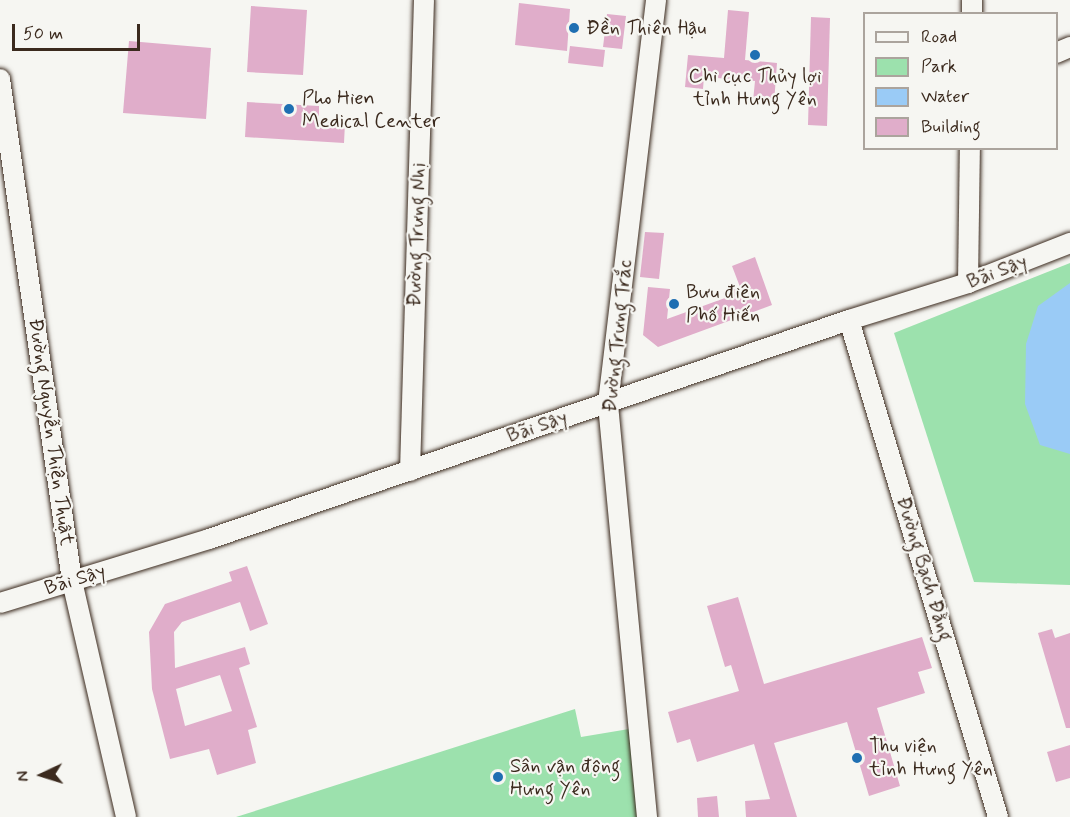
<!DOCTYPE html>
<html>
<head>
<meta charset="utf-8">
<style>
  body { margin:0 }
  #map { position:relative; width:1070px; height:817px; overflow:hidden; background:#f6f6f2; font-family:Mynerve,sans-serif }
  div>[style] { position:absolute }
  .green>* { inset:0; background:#9ce1ad }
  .water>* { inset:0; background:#9acbf6 }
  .building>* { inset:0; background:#e0adca }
  .roads { filter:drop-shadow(0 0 2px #3b2a1e) drop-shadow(0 0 2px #3b2a1e) }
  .minor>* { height:20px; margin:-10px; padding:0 10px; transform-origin:10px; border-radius:10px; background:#f6f6f2 }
  .dots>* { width:16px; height:16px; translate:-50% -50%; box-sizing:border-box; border:3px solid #f6f6f2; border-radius:50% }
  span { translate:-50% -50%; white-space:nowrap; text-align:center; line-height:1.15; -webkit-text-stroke:4.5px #f6f6f2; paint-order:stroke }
  .poi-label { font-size:20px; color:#3b2a1e }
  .left { translate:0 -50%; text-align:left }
  .street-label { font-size:20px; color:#3b2a1e }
  .legend { position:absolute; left:863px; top:12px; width:195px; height:138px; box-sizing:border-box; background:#f6f6f2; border:2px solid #aba49d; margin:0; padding:8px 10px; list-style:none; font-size:18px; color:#3b2a1e }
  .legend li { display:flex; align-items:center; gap:12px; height:30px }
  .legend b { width:30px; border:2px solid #aba49d }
  .north { position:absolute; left:12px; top:745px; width:60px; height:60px; -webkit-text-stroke:4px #f6f6f2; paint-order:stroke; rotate:266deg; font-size:16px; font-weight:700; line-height:24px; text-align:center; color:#3b2a1e }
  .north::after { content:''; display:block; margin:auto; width:21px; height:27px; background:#3b2a1e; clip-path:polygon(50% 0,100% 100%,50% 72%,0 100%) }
  .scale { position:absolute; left:12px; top:24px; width:128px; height:27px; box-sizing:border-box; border:3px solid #3b2a1e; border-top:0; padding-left:8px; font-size:18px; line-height:21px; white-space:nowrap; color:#3b2a1e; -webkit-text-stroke:4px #f6f6f2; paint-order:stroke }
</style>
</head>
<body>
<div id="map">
  <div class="green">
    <i style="clip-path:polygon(1070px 263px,1070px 585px,974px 582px,894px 333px)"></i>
    <i style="clip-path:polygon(575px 709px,581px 737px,629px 729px,637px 817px,236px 817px)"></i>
  </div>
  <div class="water">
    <i style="clip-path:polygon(1070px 283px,1070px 454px,1040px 445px,1025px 404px,1026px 344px,1038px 306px)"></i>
  </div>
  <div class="building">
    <i style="clip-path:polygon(519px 3px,570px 9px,567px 51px,515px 45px)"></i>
    <i style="clip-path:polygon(251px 6px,307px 10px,303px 75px,247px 72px)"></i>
    <i style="clip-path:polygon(728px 10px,749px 12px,745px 60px,777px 63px,774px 103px,753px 101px,755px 81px,704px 77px,703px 89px,685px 87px,688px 55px,724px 58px)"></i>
    <i style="clip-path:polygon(607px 14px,626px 16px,622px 49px,603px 47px)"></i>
    <i style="clip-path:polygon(811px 17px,830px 18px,827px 126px,808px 125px)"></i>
    <i style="clip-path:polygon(129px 41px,211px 48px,206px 119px,123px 113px)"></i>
    <i style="clip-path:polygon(570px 46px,605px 50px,603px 67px,568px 63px)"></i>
    <i style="clip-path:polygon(247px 102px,319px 106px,319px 121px,345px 123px,344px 143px,245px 137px)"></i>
    <i style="clip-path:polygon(645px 232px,664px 233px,659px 279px,640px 277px)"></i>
    <i style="clip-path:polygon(755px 257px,772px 305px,658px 347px,643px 335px,648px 287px,670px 289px,667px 319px,725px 298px,723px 293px,740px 287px,732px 266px)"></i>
    <i style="clip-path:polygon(evenodd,247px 566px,268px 624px,250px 631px,240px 602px,182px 622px,174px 632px,175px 668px,245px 647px,250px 664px,239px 668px,257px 727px,248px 730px,256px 763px,217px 775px,209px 749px,170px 759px,152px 689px,149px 632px,165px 604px,232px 581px,229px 572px,247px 566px,220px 675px,232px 711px,185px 726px,176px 689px,220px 675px)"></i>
    <i style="clip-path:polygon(738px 597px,764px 684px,922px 637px,932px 668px,918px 672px,925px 693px,877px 708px,900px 786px,869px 796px,847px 722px,774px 743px,797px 817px,746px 817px,745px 801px,770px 799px,754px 744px,697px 762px,690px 739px,677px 743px,668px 712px,739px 691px,731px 665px,725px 667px,707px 606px)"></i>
    <i style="clip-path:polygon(1052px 629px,1055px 638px,1070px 633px,1070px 728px,1066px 728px,1038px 633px)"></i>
    <i style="clip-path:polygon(1070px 745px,1070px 778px,1056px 782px,1047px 752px)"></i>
    <i style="clip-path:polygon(717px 796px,719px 817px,698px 817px,697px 798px)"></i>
  </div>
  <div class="roads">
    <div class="minor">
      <i style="left:972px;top:14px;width:14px;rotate:-90deg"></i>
      <i style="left:1056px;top:53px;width:15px;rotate:-23deg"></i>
      <i style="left:0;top:79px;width:507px;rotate:81.84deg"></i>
      <i style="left:72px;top:581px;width:242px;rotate:77.1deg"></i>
      <i style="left:968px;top:283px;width:135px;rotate:-89.2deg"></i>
      <i style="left:849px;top:320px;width:519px;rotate:73.31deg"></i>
      <i style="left:410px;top:471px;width:471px;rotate:-88.3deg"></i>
      <i style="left:0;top:603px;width:219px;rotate:-17deg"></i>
      <i style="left:209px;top:539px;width:676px;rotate:-18.89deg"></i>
      <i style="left:849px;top:320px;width:125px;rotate:-17.3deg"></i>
      <i style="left:968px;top:283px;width:110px;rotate:-21.4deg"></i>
      <i style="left:647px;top:817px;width:416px;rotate:-95.4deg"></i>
      <i style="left:608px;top:403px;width:406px;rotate:-83.2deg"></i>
    </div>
  </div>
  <div class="dots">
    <i style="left:574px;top:28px;background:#1f6fb2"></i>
    <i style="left:755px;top:55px;background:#1f6fb2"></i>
    <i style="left:289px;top:109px;background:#1f6fb2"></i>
    <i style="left:674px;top:304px;background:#1f6fb2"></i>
    <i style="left:857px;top:758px;background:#1f6fb2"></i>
    <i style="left:498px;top:777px;background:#1f6fb2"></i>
  </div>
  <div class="poi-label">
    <span class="left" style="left:586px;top:28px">Đền Thiên Hậu</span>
    <span style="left:755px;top:88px">Chi cục Thủy lợi<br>tỉnh Hưng Yên</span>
    <span class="left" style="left:302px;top:110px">Pho Hien<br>Medical Center</span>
    <span class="left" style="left:686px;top:304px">Bưu điện<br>Phố Hiến</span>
    <span class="left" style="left:869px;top:758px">Thu viện<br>tỉnh Hưng Yên</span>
    <span class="left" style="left:510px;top:778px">Sân vận động<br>Hưng Yên</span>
  </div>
  <div class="street-label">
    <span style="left:417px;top:235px;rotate:-88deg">Đường Trưng Nhị</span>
    <span style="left:997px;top:272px;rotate:-21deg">Bãi Sậy</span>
    <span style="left:618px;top:336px;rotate:-84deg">Đường Trưng Trắc</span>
    <span style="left:537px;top:427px;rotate:-19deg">Bãi Sậy</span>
    <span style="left:51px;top:432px;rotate:82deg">Đường Nguyễn Thiện Thuật</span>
    <span style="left:924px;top:569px;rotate:73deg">Đường Bạch Đằng</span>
    <span style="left:75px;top:580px;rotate:-17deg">Bãi Sậy</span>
  </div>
  <ul class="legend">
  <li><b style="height:8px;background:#f6f6f2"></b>Road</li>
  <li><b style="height:16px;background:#9ce1ad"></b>Park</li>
  <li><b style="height:16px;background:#9acbf6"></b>Water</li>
  <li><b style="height:16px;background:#e0adca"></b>Building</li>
  </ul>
  <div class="north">N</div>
  <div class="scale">50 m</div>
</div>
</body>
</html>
